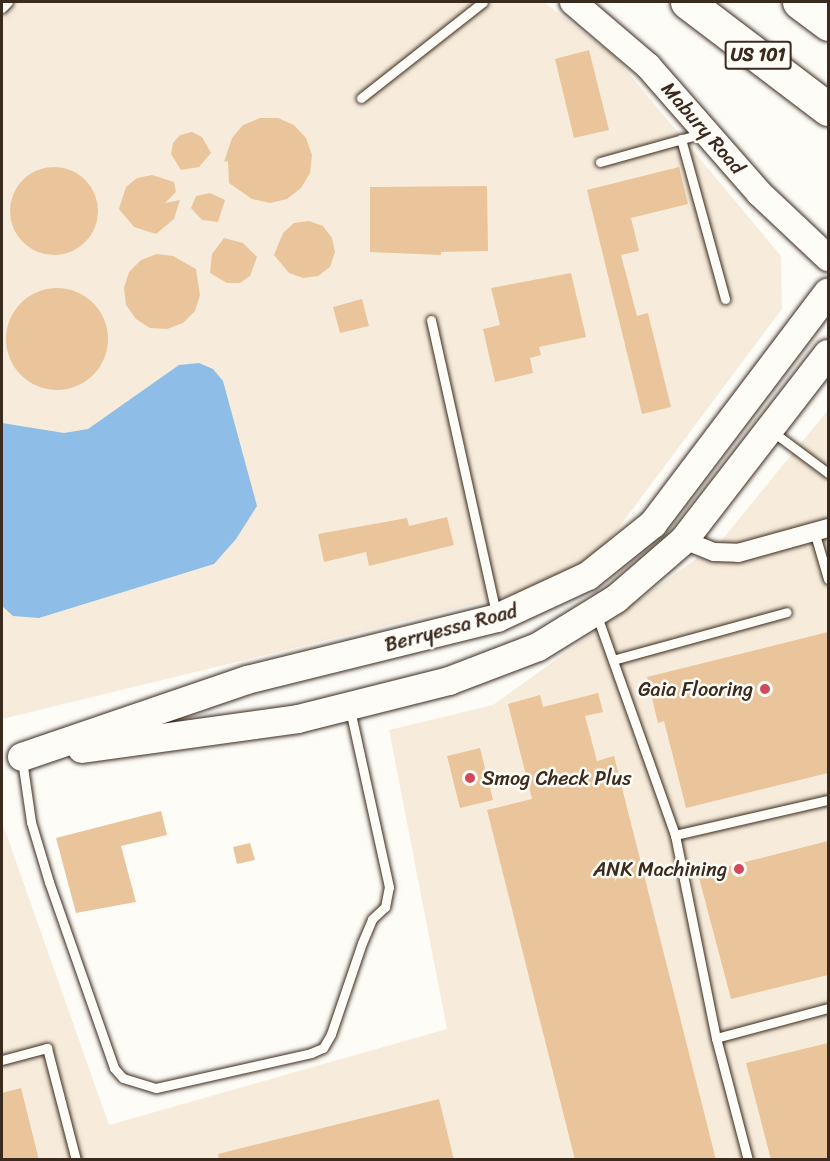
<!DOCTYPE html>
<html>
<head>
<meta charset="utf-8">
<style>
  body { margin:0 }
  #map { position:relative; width:830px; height:1161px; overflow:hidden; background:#fdfcf7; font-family:Sriracha,sans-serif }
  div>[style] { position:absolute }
  .built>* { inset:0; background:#f7ecdb }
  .water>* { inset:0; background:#8ebde8 }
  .building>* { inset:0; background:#eac59b }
  .round { border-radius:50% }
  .roads { filter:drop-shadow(0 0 2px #3b2a1e) drop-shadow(0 0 2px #3b2a1e) }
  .lane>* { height:9px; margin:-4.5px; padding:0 4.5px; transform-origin:4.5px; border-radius:4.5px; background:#fdfcf7 }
  .street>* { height:18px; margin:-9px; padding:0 9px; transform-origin:9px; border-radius:9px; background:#fdfcf7 }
  .secondary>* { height:26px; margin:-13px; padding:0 13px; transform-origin:13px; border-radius:13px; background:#fdfcf7 }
  .primary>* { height:28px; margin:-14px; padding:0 14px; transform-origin:14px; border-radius:14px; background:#fdfcf7 }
  .highway>* { height:33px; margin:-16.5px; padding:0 16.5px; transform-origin:16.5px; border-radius:16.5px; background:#fdfcf7 }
  .dots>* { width:16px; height:16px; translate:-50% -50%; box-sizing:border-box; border:3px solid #fdfcf7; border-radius:50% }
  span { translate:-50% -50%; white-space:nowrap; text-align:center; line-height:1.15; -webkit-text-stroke:5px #fdfcf7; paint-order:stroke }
  .shield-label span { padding:2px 4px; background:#fdfcf7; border:2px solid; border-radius:4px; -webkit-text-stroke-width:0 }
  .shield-label { font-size:18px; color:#3b2a1e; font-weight:700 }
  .street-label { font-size:20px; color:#3b2a1e }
  .poi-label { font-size:20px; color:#3b2a1e }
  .right { translate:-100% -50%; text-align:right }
  .left { translate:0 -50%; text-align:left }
  .frame { position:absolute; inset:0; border:3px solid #3b2a1e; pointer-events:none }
</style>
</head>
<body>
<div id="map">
  <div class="built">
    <i style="clip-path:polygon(2px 2px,544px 2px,615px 57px,781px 256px,782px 309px,599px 554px,532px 590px,2px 719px)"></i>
    <i style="clip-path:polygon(828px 410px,828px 1159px,2px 1159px,2px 822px,109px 1125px,447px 1029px,389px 730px,493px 705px,721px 541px)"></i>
  </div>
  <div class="water">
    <i style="clip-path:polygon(199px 363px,213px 369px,223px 381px,257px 506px,236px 539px,214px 564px,39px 618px,13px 616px,2px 606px,2px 423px,64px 433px,88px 429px,179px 365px)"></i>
  </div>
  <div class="building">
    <i style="clip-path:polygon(589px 50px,609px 130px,574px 138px,555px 59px)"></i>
    <i style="clip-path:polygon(260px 118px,278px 118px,294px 125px,306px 138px,312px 155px,310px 173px,301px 188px,287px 199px,270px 203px,252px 199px,229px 183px,228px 161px,224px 162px,232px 138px,243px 125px)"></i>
    <i style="clip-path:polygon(192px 132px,202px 137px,211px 153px,199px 167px,181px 170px,171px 154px,173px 143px,180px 135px)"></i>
    <i style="clip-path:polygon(679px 167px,688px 204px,631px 218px,639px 251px,621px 255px,637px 316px,648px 313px,671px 407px,642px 414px,587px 190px)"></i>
    <i class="round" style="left:10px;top:167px;width:88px;height:88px"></i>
    <i style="clip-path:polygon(152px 175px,174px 182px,176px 192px,165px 203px,180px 200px,174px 219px,156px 234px,134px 227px,119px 209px,126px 187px,137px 178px)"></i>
    <i style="clip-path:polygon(487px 186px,488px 251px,441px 252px,441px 255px,370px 252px,370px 187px)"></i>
    <i style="clip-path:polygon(210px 193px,225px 200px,218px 222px,202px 220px,191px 208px,196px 196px)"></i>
    <i style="clip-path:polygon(309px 221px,323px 226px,332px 238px,335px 252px,330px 267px,318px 276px,303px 278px,289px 273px,274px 255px,283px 233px,294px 223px)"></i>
    <i style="clip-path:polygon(224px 238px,243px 243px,257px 257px,250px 276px,240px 283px,227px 283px,210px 273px,212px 254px)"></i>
    <i style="clip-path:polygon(157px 254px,173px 256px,196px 269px,200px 295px,195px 311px,183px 323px,167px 329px,150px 328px,136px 319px,126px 305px,124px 288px,129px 272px,141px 260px)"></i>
    <i style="clip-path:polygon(571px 273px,586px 337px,539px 347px,541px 355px,530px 358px,533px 373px,495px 382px,483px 329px,500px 325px,491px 288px)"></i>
    <i class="round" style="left:6px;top:288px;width:102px;height:102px"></i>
    <i style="clip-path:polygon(362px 299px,369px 326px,340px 333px,333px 307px)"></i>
    <i style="clip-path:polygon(447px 517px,454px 545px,369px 566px,366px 552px,324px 562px,318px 534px,407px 518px,409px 526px)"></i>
    <i style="clip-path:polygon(828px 632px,828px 773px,686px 808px,664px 721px,658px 723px,647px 677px)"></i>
    <i style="clip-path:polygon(598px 693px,603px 712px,585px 716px,597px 761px,614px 756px,716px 1160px,575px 1160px,487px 810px,532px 799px,508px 704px,540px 695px,543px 707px)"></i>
    <i style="clip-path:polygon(480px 748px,493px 800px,460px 808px,447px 756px)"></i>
    <i style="clip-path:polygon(161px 811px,167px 835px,121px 846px,136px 902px,76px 913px,56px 838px)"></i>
    <i style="clip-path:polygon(828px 841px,828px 975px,731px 999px,698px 874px)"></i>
    <i style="clip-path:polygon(250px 843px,255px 860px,237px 864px,233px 847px)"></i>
    <i style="clip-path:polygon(828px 1043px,828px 1160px,771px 1160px,746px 1063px)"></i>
    <i style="clip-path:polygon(21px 1088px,39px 1160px,2px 1160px,2px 1093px)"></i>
    <i style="clip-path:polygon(439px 1099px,454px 1160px,219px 1160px,218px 1154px)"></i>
  </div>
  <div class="roads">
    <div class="lane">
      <i style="left:2px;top:8px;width:8px;rotate:-45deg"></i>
      <i style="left:361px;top:98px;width:155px;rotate:-38.2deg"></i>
      <i style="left:681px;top:139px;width:166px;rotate:74.6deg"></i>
      <i style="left:600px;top:162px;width:108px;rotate:-15.6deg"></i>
      <i style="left:431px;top:320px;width:300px;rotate:77.5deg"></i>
      <i style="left:773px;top:432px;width:69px;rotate:36.7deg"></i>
      <i style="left:814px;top:531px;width:50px;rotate:73.7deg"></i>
      <i style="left:597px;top:616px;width:232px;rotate:70.4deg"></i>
      <i style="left:675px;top:835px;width:207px;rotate:78.6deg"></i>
      <i style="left:716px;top:1038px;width:126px;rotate:75.3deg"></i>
      <i style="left:613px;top:660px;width:180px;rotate:-15.4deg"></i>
      <i style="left:22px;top:760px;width:63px;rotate:81.7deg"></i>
      <i style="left:31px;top:822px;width:63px;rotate:73.3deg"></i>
      <i style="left:49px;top:882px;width:197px;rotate:70.7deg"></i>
      <i style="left:114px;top:1068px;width:13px;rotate:48deg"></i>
      <i style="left:123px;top:1078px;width:34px;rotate:17deg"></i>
      <i style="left:156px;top:1088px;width:159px;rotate:-12.7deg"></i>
      <i style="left:311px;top:1053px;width:13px;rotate:-23deg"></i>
      <i style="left:323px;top:1048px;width:16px;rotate:-60deg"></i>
      <i style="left:331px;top:1034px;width:96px;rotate:-71.2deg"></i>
      <i style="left:362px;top:943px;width:26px;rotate:-67deg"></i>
      <i style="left:372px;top:919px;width:18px;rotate:-43deg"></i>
      <i style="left:385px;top:907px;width:20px;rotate:-79deg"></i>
      <i style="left:389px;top:887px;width:181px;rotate:-102.4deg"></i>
      <i style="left:675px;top:835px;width:157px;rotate:-12.9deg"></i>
      <i style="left:716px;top:1038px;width:116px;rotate:-15deg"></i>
      <i style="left:2px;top:1060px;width:47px;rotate:-14.9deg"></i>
      <i style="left:47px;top:1048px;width:116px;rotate:75.5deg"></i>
    </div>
    <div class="street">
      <i style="left:684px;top:540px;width:32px;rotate:22deg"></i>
      <i style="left:714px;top:552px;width:24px;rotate:2deg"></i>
      <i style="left:738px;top:553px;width:93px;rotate:-15.5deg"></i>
    </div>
    <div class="secondary">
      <i style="left:573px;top:2px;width:99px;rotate:40.5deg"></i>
      <i style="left:648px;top:66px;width:169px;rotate:48.8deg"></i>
      <i style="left:759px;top:193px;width:95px;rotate:43.3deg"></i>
    </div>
    <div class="primary">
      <i style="left:82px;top:749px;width:218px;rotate:-7.9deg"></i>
      <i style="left:298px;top:719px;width:156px;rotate:-14.1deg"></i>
      <i style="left:449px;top:681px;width:95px;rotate:-20.9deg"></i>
      <i style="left:538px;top:647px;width:92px;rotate:-31.6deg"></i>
      <i style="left:616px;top:599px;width:90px;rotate:-40.9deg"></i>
      <i style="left:684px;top:540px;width:235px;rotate:-52.3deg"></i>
      <i style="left:22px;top:757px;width:238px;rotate:-18.9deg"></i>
      <i style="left:247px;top:680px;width:258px;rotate:-13.9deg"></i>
      <i style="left:497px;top:618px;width:100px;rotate:-24.8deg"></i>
      <i style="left:588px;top:576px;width:83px;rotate:-38.7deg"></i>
      <i style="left:653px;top:524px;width:290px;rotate:-52.9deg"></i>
    </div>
    <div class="highway">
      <i style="left:687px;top:2px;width:177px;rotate:37.2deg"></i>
      <i style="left:799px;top:2px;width:36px;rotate:37deg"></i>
    </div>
  </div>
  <div class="dots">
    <i style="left:765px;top:689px;background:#d1495b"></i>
    <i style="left:470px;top:778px;background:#d1495b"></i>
    <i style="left:739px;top:869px;background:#d1495b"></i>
  </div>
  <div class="shield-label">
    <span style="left:758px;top:55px">US 101</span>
  </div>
  <div class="street-label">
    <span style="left:703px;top:128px;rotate:49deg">Mabury Road</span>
    <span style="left:451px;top:628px;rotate:-15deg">Berryessa Road</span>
  </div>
  <div class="poi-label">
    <span class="right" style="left:753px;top:689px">Gaia Flooring</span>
    <span class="left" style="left:482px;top:778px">Smog Check Plus</span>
    <span class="right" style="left:727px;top:869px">ANK Machining</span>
  </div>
  <div class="frame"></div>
</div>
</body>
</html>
